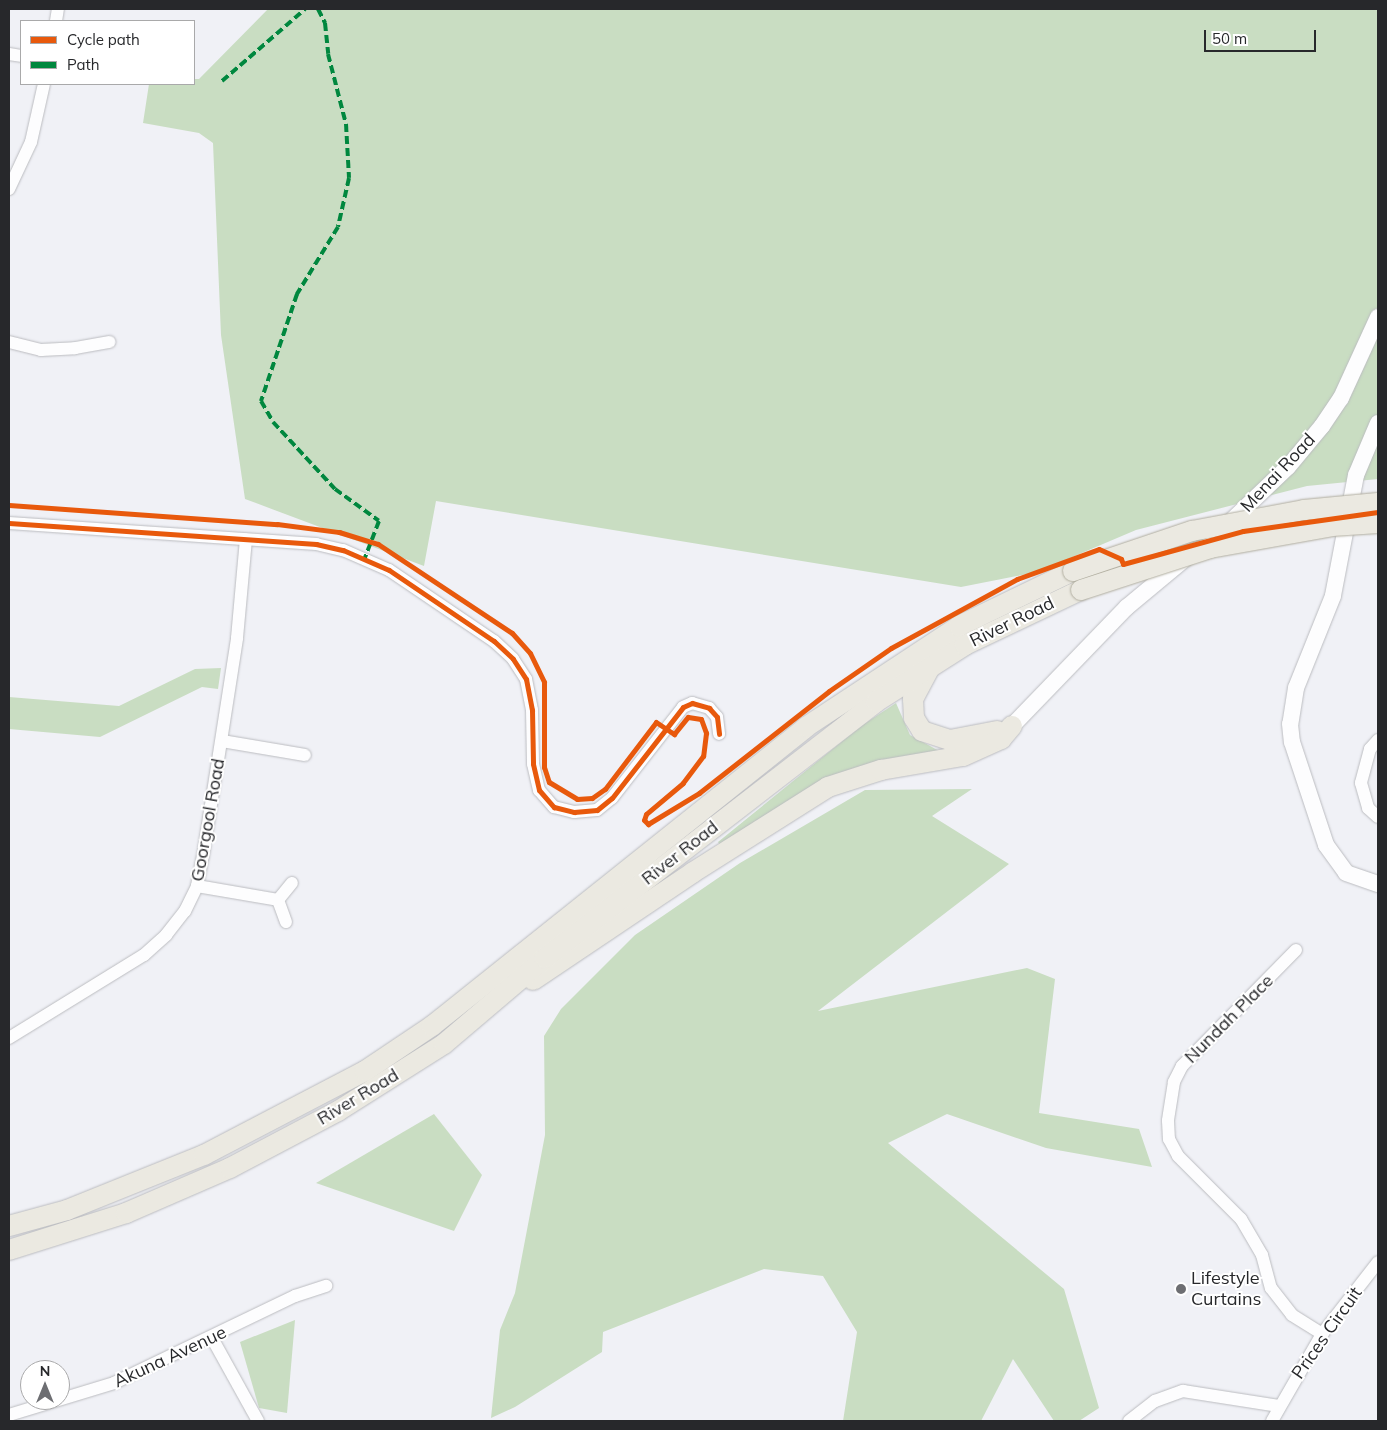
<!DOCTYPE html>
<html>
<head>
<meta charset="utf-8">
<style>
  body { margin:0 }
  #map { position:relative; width:1387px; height:1430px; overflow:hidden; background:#f0f1f6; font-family:Mulish,sans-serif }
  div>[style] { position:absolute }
  .green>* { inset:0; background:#c9ddc2 }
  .roads { filter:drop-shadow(0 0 1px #bbbcc0) drop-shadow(0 0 1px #bbbcc0) }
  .minor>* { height:12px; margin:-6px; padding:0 6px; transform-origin:6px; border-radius:6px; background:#fdfdfe }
  .tertiary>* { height:16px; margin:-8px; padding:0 8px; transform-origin:8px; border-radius:8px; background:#fdfdfe }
  .primary>* { height:20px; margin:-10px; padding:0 10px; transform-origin:10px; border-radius:10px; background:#ebe9e1 }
  .bridges { filter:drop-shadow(0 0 1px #b0ad9f) drop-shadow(0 0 1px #b0ad9f) }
  .primary-bridge>* { height:20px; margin:-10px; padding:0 10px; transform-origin:10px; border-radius:10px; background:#ebe9e1 }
  .quiet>* { height:4px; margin-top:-2px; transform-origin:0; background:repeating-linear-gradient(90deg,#00873e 0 8px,transparent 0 12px) }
  .cycleway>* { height:5px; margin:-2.5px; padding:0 2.5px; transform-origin:2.5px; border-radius:2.5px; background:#e8590c }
  .dots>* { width:14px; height:14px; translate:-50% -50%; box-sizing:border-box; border:2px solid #fff; border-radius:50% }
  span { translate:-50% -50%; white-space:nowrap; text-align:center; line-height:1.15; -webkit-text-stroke:4px #fff; paint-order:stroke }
  .street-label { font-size:18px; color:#27282b }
  .poi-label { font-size:18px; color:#27282b }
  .left { translate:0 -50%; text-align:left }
  .frame { position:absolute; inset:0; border:10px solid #27282b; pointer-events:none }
  .legend { position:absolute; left:20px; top:20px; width:175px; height:65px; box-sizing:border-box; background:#fff; border:1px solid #a9a9aa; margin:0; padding:6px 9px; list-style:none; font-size:15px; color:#27282b }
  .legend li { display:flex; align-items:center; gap:10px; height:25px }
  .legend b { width:25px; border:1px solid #a9a9aa }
  .north { position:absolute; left:20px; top:1360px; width:50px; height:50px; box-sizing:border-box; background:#fff; border:1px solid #a9a9aa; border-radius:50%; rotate:0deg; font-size:14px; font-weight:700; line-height:20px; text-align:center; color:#27282b }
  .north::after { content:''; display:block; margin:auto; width:18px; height:22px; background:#6d6e72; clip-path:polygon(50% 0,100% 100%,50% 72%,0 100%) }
  .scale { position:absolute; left:1204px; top:30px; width:112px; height:22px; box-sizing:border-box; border:2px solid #27282b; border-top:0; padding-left:6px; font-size:15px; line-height:18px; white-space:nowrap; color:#27282b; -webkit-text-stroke:4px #fff; paint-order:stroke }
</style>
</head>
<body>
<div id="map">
  <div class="green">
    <i style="clip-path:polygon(268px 9px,1378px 9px,1378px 479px,1307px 486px,1136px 530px,1037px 572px,961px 587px,436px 501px,424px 566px,245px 499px,221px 335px,213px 143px,199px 133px,143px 123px,149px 84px,194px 84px,194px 79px,199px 79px)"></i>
    <i style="clip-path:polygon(221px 668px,218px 689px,202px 687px,100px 737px,9px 729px,9px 697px,119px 706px,195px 669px)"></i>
    <i style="clip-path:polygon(896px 703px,910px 735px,941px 752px,869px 764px,721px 847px,718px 842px,861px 726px)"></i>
    <i style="clip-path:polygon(972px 789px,932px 816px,1009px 864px,818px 1011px,1027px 968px,1055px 979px,1039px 1113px,1139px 1129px,1152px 1167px,1046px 1148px,947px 1114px,888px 1143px,1064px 1289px,1099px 1408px,1079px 1421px,1054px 1421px,1013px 1359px,981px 1421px,843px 1421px,857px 1332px,823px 1276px,764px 1269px,603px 1332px,602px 1352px,515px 1407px,491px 1418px,500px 1330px,515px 1293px,545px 1135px,544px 1036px,561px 1009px,635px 935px,740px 863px,865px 790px)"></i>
    <i style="clip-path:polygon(434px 1114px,482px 1175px,454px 1231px,316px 1183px)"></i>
    <i style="clip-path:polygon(295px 1320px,287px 1413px,259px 1408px,240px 1342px)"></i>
  </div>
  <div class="roads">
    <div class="minor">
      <i style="left:56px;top:21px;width:12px;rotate:-81deg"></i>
      <i style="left:9px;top:54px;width:12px;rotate:9deg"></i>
      <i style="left:9px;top:189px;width:52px;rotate:-64.9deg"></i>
      <i style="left:31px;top:142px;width:59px;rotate:-77.4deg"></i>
      <i style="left:9px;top:342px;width:33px;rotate:14deg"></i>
      <i style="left:41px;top:350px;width:34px;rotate:-3deg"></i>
      <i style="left:75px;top:348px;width:35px;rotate:-10deg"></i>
      <i style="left:9px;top:523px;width:308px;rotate:3.9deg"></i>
      <i style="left:316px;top:544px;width:28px;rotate:13deg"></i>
      <i style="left:343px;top:550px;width:50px;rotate:23.5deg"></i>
      <i style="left:389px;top:570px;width:127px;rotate:34.1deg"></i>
      <i style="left:494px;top:641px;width:26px;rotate:43deg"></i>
      <i style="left:513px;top:659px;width:24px;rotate:57deg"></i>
      <i style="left:526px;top:679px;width:32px;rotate:79deg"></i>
      <i style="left:532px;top:710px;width:54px;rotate:88.9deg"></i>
      <i style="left:533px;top:764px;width:27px;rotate:77deg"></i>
      <i style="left:539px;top:790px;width:23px;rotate:49deg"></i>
      <i style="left:554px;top:807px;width:21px;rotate:14deg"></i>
      <i style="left:574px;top:812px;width:23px;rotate:-5deg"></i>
      <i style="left:597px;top:810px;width:19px;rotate:-39deg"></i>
      <i style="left:612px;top:798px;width:115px;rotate:-52deg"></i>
      <i style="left:683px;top:707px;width:10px;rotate:-24deg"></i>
      <i style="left:692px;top:703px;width:18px;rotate:16deg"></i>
      <i style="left:709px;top:708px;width:12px;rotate:48deg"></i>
      <i style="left:717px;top:717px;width:17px;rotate:83deg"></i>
      <i style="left:1378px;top:740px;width:12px;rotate:132deg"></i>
      <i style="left:1370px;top:749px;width:35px;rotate:105deg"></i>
      <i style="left:1361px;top:783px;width:26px;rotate:74deg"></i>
      <i style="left:1368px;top:808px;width:13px;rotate:42deg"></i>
      <i style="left:222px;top:741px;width:84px;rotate:9.6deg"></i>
      <i style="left:197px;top:886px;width:82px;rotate:9.8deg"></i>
      <i style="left:286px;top:922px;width:23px;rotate:-110deg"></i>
      <i style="left:278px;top:900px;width:22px;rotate:-51deg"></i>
      <i style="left:1296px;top:950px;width:163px;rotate:134.5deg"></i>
      <i style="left:1182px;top:1066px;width:18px;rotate:117deg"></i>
      <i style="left:1174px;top:1082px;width:39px;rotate:99deg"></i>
      <i style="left:1168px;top:1121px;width:18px;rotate:87deg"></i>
      <i style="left:1169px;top:1139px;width:19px;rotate:62deg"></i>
      <i style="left:1178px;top:1156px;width:89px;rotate:45deg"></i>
      <i style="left:1241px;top:1219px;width:42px;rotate:59.7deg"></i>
      <i style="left:1262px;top:1255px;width:34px;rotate:75deg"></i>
      <i style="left:1271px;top:1288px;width:34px;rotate:52deg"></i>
      <i style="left:1292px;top:1315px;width:36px;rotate:32deg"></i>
      <i style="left:9px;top:1038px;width:158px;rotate:-31.6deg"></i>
      <i style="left:144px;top:955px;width:30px;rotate:-42deg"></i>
      <i style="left:166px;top:935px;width:31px;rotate:-52deg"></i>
      <i style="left:185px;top:911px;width:28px;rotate:-64deg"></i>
      <i style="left:197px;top:886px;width:31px;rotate:-79deg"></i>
      <i style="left:203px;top:856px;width:221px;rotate:-81.1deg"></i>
      <i style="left:237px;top:638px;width:99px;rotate:-84.8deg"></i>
      <i style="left:212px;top:1338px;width:95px;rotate:61deg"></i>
      <i style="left:9px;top:1415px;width:110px;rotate:-16.9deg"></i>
      <i style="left:114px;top:1383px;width:201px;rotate:-25.7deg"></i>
      <i style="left:295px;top:1296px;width:33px;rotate:-18deg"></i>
      <i style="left:1129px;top:1421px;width:33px;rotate:-38deg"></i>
      <i style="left:1155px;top:1401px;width:30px;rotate:-20deg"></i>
      <i style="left:1183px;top:1391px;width:97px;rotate:8.9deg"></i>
      <i style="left:1272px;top:1421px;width:100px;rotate:-60.1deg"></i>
      <i style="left:1322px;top:1334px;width:91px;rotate:-52.1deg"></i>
    </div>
    <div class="tertiary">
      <i style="left:1378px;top:423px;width:56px;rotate:112.9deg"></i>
      <i style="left:1356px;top:475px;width:123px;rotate:100.8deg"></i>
      <i style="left:1333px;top:596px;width:99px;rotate:111.9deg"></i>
      <i style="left:1296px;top:688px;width:36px;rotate:99deg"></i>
      <i style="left:1290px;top:724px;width:18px;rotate:84deg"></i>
      <i style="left:1292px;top:742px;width:108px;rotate:71.7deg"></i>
      <i style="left:1326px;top:845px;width:34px;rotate:54deg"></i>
      <i style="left:1346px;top:873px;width:34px;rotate:19deg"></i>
      <i style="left:1227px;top:525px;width:84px;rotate:-43.6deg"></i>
      <i style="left:1288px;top:467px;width:53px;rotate:-50.3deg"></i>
      <i style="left:1322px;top:426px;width:34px;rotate:-56deg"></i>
      <i style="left:1341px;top:398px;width:89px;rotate:-65.4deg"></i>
      <i style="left:1012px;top:726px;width:165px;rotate:-46deg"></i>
      <i style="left:1127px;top:607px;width:77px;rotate:-39.7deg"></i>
    </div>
    <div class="primary">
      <i style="left:929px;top:669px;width:34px;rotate:118deg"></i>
      <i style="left:913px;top:699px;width:19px;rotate:87deg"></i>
      <i style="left:914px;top:718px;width:15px;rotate:58deg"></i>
      <i style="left:922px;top:731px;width:29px;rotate:18deg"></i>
      <i style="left:950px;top:740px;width:48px;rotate:-10.8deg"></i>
      <i style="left:533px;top:980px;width:192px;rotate:-33.9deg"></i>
      <i style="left:692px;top:873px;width:161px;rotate:-32.3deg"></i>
      <i style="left:828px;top:787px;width:56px;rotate:-17.8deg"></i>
      <i style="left:881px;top:770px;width:83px;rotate:-9.7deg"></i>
      <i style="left:963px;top:756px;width:42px;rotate:-24.1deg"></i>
      <i style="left:1001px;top:739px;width:17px;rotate:-50deg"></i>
      <i style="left:9px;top:1226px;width:60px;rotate:-15.4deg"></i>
      <i style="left:67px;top:1210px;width:148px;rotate:-21.9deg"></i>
      <i style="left:204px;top:1155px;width:182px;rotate:-27.6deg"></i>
      <i style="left:365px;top:1071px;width:81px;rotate:-33.9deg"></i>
      <i style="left:432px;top:1026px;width:479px;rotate:-38.6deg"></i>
      <i style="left:806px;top:727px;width:183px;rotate:-33.4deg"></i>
      <i style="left:959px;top:626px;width:127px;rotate:-25.8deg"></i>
      <i style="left:9px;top:1250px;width:123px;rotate:-17.5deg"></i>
      <i style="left:126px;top:1213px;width:113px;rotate:-23.4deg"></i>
      <i style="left:230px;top:1168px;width:122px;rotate:-27.8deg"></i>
      <i style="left:338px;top:1111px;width:125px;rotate:-32.3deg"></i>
      <i style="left:444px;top:1044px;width:133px;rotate:-40.4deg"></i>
      <i style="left:545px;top:958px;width:418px;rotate:-37.7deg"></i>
      <i style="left:876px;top:702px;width:106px;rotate:-32.6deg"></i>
      <i style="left:965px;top:645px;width:128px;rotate:-25.4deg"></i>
    </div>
  </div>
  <div class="bridges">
    <div class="primary-bridge">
      <i style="left:1073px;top:571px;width:126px;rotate:-18.6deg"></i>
      <i style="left:1192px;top:531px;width:114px;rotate:-10.6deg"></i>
      <i style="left:1304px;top:510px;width:74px;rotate:-5.4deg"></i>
      <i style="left:1081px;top:590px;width:136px;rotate:-18deg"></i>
      <i style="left:1210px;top:548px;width:124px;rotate:-10.2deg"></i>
      <i style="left:1332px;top:526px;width:46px;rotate:-3.7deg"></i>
    </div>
  </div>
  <div class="quiet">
    <i style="left:318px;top:9px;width:16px;rotate:63deg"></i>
    <i style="left:325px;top:23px;width:31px;rotate:84deg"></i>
    <i style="left:328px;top:54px;width:72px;rotate:75.6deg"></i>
    <i style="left:346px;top:124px;width:54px;rotate:86.8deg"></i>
    <i style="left:349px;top:178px;width:50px;rotate:102.7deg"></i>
    <i style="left:338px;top:227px;width:79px;rotate:121.5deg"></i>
    <i style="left:297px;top:294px;width:113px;rotate:108.6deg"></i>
    <i style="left:261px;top:401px;width:24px;rotate:60deg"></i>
    <i style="left:273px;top:422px;width:91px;rotate:47.2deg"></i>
    <i style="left:335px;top:489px;width:54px;rotate:36deg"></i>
    <i style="left:379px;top:521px;width:40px;rotate:111deg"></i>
    <i style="left:222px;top:81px;width:110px;rotate:-40.9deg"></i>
  </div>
  <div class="cycleway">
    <i style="left:9px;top:505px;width:269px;rotate:4.1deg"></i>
    <i style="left:277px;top:524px;width:63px;rotate:7.4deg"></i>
    <i style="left:339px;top:532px;width:41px;rotate:17.1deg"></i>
    <i style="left:378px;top:544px;width:161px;rotate:33.6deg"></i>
    <i style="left:512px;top:633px;width:27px;rotate:48deg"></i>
    <i style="left:530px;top:653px;width:32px;rotate:64deg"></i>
    <i style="left:544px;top:682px;width:85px;rotate:90deg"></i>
    <i style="left:544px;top:767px;width:16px;rotate:72deg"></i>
    <i style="left:549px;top:782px;width:33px;rotate:31deg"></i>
    <i style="left:577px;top:799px;width:15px;rotate:-4deg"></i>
    <i style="left:592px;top:798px;width:16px;rotate:-35deg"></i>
    <i style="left:605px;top:789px;width:84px;rotate:-52.7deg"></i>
    <i style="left:656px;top:722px;width:22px;rotate:34deg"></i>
    <i style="left:674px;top:734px;width:22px;rotate:-51deg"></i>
    <i style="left:688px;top:717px;width:13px;rotate:9deg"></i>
    <i style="left:701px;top:719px;width:15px;rotate:70deg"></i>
    <i style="left:706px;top:733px;width:23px;rotate:97deg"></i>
    <i style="left:703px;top:756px;width:34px;rotate:127deg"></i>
    <i style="left:683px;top:783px;width:48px;rotate:140deg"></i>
    <i style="left:646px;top:814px;width:6px;rotate:108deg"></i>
    <i style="left:644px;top:820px;width:6px;rotate:45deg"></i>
    <i style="left:648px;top:824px;width:60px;rotate:-31.3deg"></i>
    <i style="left:699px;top:793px;width:165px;rotate:-38.1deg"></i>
    <i style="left:829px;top:691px;width:75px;rotate:-34.7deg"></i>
    <i style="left:891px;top:648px;width:144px;rotate:-28.7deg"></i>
    <i style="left:1017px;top:579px;width:87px;rotate:-20.1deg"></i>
    <i style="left:1099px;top:549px;width:24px;rotate:24deg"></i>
    <i style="left:1121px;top:559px;width:5px;rotate:68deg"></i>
    <i style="left:1123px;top:564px;width:124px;rotate:-15.4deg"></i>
    <i style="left:1243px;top:531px;width:136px;rotate:-8deg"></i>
    <i style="left:9px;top:523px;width:308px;rotate:3.9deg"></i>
    <i style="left:316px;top:544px;width:28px;rotate:13deg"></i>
    <i style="left:343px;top:550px;width:50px;rotate:23.5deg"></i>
    <i style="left:389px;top:570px;width:127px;rotate:34.1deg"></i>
    <i style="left:494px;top:641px;width:26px;rotate:43deg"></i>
    <i style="left:513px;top:659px;width:24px;rotate:57deg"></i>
    <i style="left:526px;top:679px;width:32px;rotate:79deg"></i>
    <i style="left:532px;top:710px;width:54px;rotate:88.9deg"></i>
    <i style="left:533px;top:764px;width:27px;rotate:77deg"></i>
    <i style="left:539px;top:790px;width:23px;rotate:49deg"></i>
    <i style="left:554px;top:807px;width:21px;rotate:14deg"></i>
    <i style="left:574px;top:812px;width:23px;rotate:-5deg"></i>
    <i style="left:597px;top:810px;width:19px;rotate:-39deg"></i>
    <i style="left:612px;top:798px;width:115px;rotate:-52deg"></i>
    <i style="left:683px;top:707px;width:10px;rotate:-24deg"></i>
    <i style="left:692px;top:703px;width:18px;rotate:16deg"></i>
    <i style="left:709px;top:708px;width:12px;rotate:48deg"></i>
    <i style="left:717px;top:717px;width:17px;rotate:83deg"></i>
  </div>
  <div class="dots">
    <i style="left:1181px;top:1289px;background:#6d6e72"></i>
  </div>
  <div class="street-label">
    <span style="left:1278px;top:473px;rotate:-47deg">Menai Road</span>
    <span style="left:1012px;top:622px;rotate:-26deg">River Road</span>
    <span style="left:208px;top:820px;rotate:-80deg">Goorgool Road</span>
    <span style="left:680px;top:853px;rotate:-38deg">River Road</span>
    <span style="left:1229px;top:1019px;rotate:-45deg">Nundah Place</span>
    <span style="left:358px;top:1097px;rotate:-31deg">River Road</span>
    <span style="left:1327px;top:1333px;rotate:-55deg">Prices Circuit</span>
    <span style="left:170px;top:1357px;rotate:-25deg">Akuna Avenue</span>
  </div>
  <div class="poi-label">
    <span class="left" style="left:1191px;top:1289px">Lifestyle<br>Curtains</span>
  </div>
  <div class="frame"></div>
  <ul class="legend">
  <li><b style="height:6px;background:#e8590c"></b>Cycle path</li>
  <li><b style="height:6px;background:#00873e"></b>Path</li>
  </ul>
  <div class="north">N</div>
  <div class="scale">50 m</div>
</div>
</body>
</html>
